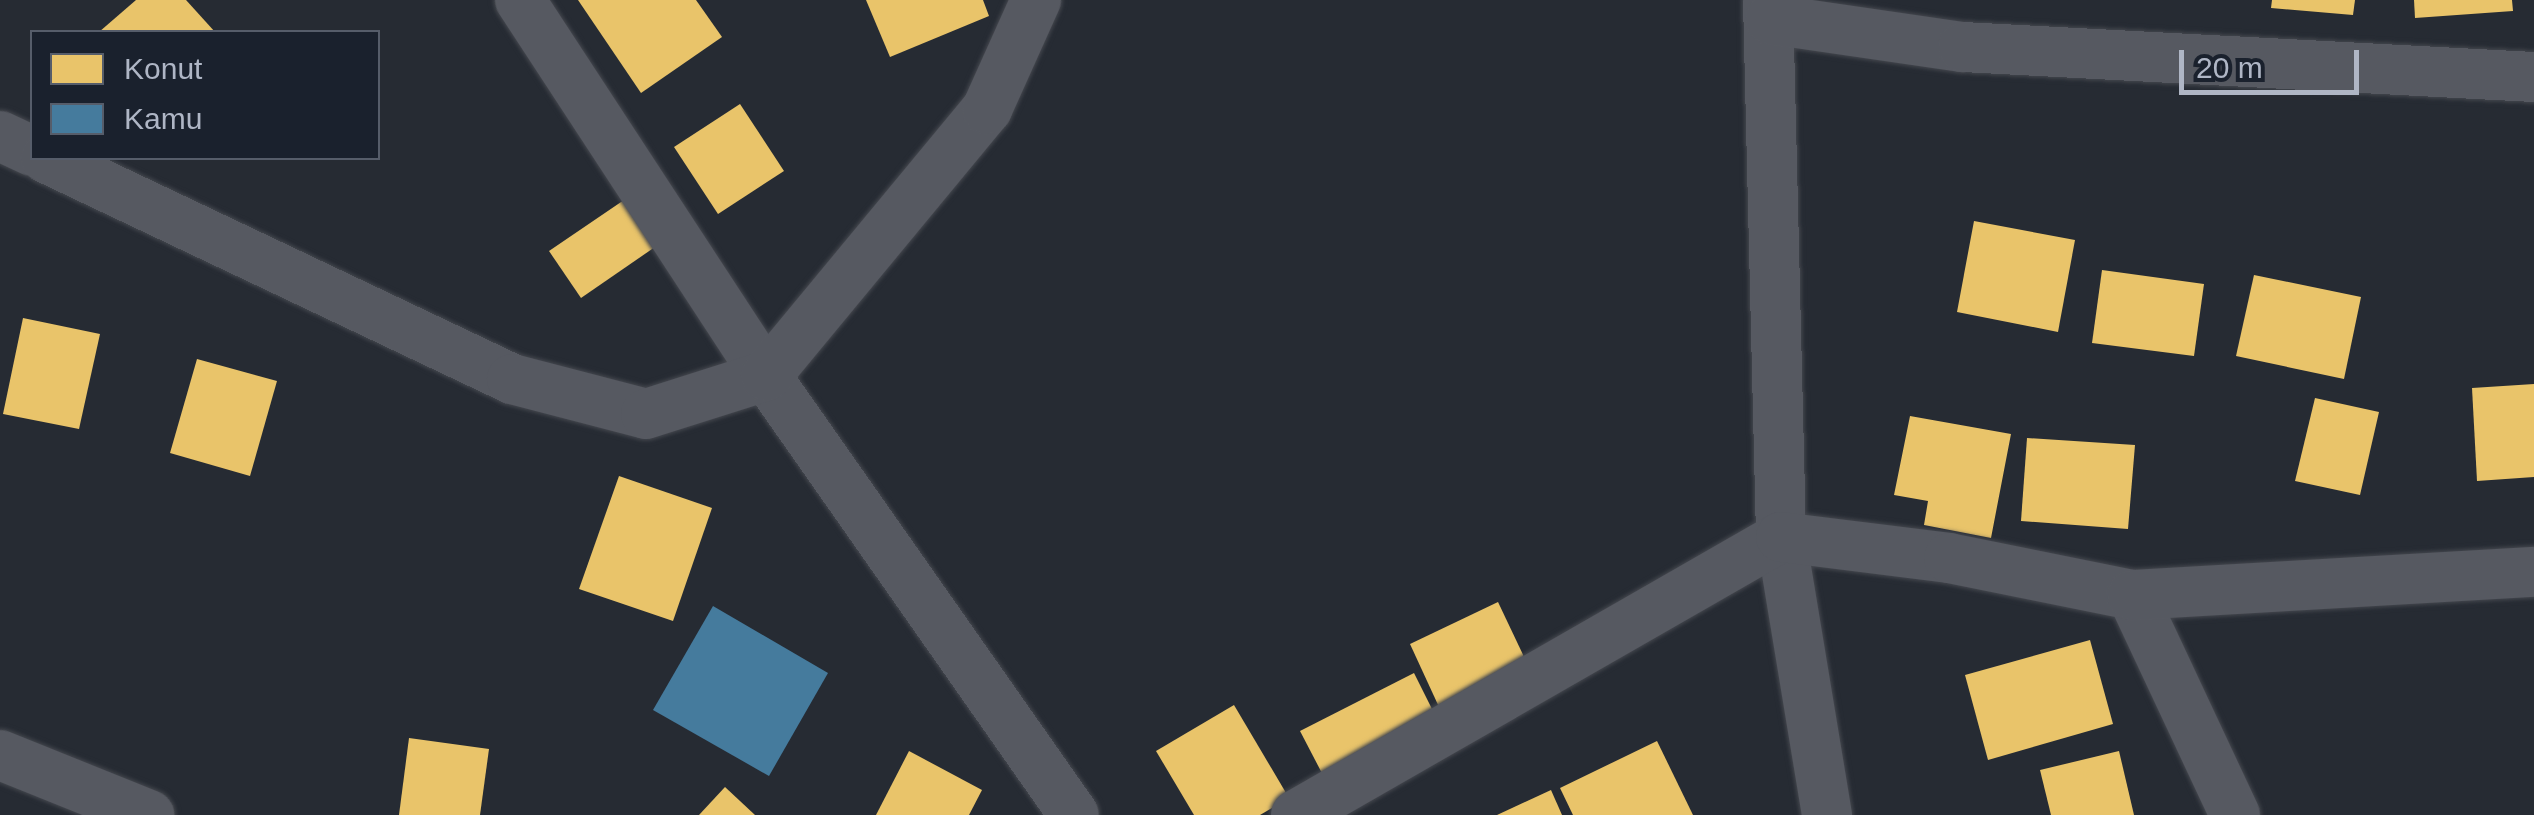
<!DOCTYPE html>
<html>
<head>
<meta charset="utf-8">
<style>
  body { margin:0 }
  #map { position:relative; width:2534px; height:815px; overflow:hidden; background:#262b33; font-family:Helvetica,sans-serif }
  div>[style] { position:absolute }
  .homes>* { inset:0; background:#e9c46a }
  .public>* { inset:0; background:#457b9d }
  .roads { filter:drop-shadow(0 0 2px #44474e) drop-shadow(0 0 2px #44474e) }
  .street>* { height:50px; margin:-25px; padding:0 25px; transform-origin:25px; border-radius:25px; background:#565961 }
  span { translate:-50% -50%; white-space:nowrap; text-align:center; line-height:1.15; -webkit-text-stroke:10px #1a212d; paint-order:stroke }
  .legend { position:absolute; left:30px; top:30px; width:350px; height:130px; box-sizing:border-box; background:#1a212d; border:2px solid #565d6a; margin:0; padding:12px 18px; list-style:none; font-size:30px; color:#afb6c5 }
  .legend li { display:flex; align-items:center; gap:20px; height:50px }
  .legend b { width:50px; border:2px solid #565d6a }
  .scale { position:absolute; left:2179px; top:50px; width:180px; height:45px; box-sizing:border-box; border:5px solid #afb6c5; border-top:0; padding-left:12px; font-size:30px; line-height:35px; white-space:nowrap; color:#afb6c5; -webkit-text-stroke:8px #1a212d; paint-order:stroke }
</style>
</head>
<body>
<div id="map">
  <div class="homes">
    <i style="clip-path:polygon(136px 0,186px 0,215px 32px,99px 32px)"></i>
    <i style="clip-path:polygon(578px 0,696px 0,722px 37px,641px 93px)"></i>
    <i style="clip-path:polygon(866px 0,983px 0,989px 16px,890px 57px)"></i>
    <i style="clip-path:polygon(2272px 0,2355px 0,2353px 15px,2271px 8px)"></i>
    <i style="clip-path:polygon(2414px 0,2512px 0,2513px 11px,2415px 18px)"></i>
    <i style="clip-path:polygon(740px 104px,784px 171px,718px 214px,674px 147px)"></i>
    <i style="clip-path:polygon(624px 200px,655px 247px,581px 298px,549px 251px)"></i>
    <i style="clip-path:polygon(1974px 221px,2075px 240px,2058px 332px,1957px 312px)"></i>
    <i style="clip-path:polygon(2102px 270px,2204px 284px,2194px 356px,2092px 343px)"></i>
    <i style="clip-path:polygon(2254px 275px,2361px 297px,2344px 379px,2236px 356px)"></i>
    <i style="clip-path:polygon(23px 318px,100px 334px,79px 429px,3px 414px)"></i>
    <i style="clip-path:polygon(197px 359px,277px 381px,250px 476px,170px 453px)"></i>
    <i style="clip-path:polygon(2534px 384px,2534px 477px,2477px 481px,2472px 388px)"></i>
    <i style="clip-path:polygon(2315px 398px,2379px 412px,2360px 495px,2295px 481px)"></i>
    <i style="clip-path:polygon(1910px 416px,2011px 434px,1991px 538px,1924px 525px,1928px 501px,1894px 495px)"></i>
    <i style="clip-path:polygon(2027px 438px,2135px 445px,2128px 529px,2021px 521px)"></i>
    <i style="clip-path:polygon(619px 476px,712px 508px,673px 621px,579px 589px)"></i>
    <i style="clip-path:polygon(1498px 602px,1534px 678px,1445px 720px,1410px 644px)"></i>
    <i style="clip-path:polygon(2090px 640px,2113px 724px,1988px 760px,1965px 675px)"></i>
    <i style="clip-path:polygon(1414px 673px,1438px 721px,1325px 779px,1300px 731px)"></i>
    <i style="clip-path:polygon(1234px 705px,1289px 798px,1260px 815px,1194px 815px,1156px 751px)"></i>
    <i style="clip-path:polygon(409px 738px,489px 749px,480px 815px,399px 815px)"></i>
    <i style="clip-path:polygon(1657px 741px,1693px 815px,1573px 815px,1560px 788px)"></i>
    <i style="clip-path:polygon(909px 751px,982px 790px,969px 815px,876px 815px)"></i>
    <i style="clip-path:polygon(2119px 751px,2134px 815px,2051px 815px,2040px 770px)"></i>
    <i style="clip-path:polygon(725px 787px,755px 815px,699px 815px)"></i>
    <i style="clip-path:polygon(1551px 790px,1562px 815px,1497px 815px)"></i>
  </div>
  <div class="public">
    <i style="clip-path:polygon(713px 606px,828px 673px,769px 776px,653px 710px)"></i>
  </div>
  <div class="roads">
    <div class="street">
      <i style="left:520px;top:0;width:449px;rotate:56.8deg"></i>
      <i style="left:766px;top:376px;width:536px;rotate:54.95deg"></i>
      <i style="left:1768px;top:0;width:537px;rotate:88.61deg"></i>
      <i style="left:1781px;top:537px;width:282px;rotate:80.6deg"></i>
      <i style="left:1770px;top:19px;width:195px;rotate:8.3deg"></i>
      <i style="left:1963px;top:47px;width:572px;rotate:3.01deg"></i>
      <i style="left:0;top:136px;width:35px;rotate:25deg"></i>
      <i style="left:46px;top:158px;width:516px;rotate:25.37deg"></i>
      <i style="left:512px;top:379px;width:138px;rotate:14.6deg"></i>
      <i style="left:646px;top:414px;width:126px;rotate:-17.6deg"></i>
      <i style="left:766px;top:376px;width:347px;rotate:-50.4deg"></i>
      <i style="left:987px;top:109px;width:120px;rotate:-65.8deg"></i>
      <i style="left:2132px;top:595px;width:243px;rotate:64.9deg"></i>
      <i style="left:0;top:755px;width:161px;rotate:21.9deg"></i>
      <i style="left:1296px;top:815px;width:559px;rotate:-29.82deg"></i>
      <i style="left:1781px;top:537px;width:169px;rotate:7.1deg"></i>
      <i style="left:1949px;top:558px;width:187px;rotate:11.4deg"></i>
      <i style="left:2132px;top:595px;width:403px;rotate:-3.3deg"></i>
    </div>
  </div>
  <ul class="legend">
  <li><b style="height:28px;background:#e9c46a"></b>Konut</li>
  <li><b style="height:28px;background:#457b9d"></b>Kamu</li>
  </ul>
  <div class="scale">20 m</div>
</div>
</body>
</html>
